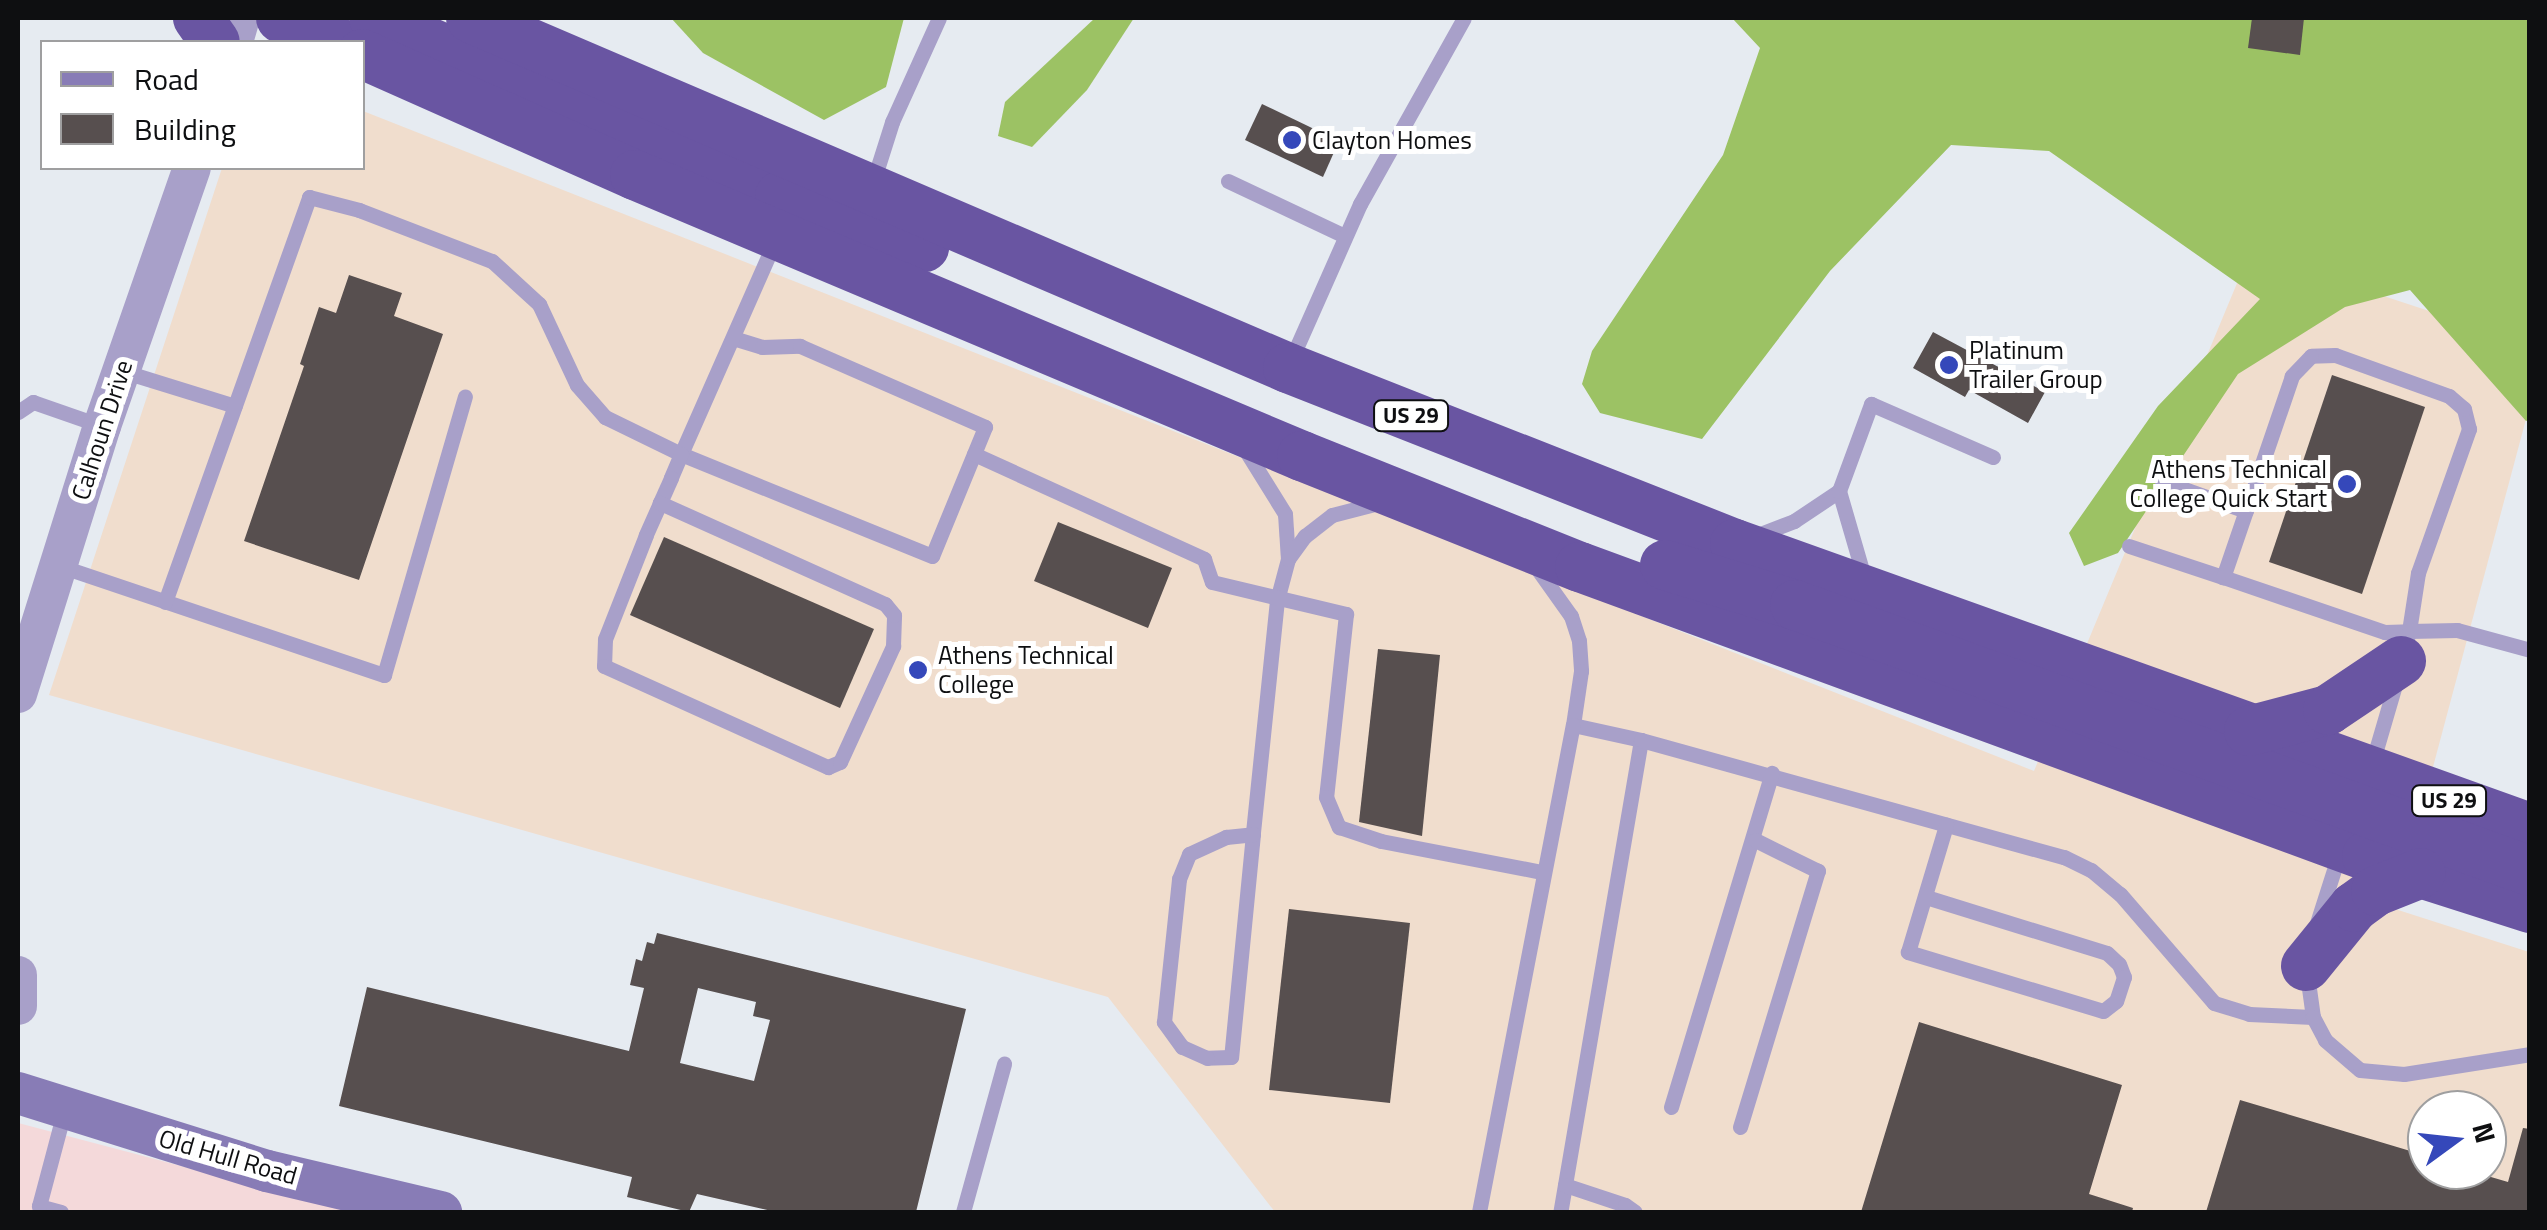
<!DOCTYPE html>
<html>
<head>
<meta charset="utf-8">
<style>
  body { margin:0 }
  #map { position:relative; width:2547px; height:1230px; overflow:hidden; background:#e6ebf1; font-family:"Titillium Web",sans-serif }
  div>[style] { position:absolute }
  .industrial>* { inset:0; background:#f4d9da }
  .education>* { inset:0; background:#f0ddcd }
  .forest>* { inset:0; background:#9cc264 }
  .building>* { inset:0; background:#574f4f }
  .service>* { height:15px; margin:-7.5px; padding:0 7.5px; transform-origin:7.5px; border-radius:7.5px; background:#a8a0c9 }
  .tertiary>* { height:38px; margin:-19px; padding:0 19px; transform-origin:19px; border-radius:19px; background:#a8a0c9 }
  .secondary>* { height:42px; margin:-21px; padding:0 21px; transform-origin:21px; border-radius:21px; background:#887cb6 }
  .trunk>* { height:50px; margin:-25px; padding:0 25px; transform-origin:25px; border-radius:25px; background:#6955a2 }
  .dots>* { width:28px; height:28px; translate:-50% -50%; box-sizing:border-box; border:5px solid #fff; border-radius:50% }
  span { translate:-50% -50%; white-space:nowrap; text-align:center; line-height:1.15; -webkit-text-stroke:10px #fff; paint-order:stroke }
  .shield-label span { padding:2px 8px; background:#fff; border:2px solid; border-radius:8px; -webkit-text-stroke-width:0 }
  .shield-label { font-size:22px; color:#0e0f11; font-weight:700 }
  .poi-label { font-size:25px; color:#0e0f11 }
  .left { translate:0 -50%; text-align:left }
  .right { translate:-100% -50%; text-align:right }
  .street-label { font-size:25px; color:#0e0f11 }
  .frame { position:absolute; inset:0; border:20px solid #0e0f11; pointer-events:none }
  .legend { position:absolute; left:40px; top:40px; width:325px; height:130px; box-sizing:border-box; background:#fff; border:2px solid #9f9fa0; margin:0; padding:12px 18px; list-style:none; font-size:30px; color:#0e0f11 }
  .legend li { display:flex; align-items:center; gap:20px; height:50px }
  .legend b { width:50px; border:2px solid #9f9fa0 }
  .north { position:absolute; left:2407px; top:1090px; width:100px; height:100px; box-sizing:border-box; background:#fff; border:2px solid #9f9fa0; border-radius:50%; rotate:75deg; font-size:28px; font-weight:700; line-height:40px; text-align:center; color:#0e0f11 }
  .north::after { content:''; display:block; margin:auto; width:35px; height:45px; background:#3548ba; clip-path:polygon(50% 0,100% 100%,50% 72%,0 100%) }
</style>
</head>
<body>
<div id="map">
  <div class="industrial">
    <i style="clip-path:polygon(18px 1123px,22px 1124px,356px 1212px,18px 1212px)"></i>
  </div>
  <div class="education">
    <i style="clip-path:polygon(evenodd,363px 111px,2034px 771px,2250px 252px,2529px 344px,2529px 408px,2395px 909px,2529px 952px,2529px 1212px,1275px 1212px,1108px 997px,49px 695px,222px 168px,362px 168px,363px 111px,2427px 1110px,2487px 1110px,2487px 1170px,2427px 1170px,2427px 1110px)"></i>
  </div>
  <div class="forest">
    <i style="clip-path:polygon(671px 18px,904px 18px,886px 87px,824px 120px,703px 53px)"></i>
    <i style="clip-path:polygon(1095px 18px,1134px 18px,1087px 90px,1032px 147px,998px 136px,1005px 102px)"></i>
    <i style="clip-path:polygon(1732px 18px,2529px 18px,2529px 420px,2526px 421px,2410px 290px,2345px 307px,2238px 374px,2118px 553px,2084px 566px,2069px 533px,2158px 406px,2260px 299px,2049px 151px,1951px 145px,1830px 271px,1702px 439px,1600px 413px,1582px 384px,1592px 351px,1723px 155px,1760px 48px)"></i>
  </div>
  <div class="building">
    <i style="clip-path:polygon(2252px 18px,2304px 18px,2300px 55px,2248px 48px)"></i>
    <i style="clip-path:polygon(1262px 104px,1339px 141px,1323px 177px,1245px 140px)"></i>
    <i style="clip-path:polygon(349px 275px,402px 293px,394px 316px,443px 334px,359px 580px,244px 541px,304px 366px,300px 364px,319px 307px,336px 313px)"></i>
    <i style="clip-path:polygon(1933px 332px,2045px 392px,2028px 423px,1969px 390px,1965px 397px,1913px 368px)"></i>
    <i style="clip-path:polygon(2332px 375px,2425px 407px,2362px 594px,2269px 562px)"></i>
    <i style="clip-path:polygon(1058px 522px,1172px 568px,1148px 628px,1034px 581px)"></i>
    <i style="clip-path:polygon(664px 537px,874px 629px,840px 708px,630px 615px)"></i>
    <i style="clip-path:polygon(1378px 649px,1440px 655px,1422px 836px,1359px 822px)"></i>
    <i style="clip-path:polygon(1289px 909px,1410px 923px,1390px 1103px,1269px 1090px)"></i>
    <i style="clip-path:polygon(evenodd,657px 933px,966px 1009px,916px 1212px,776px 1212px,697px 1194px,689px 1212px,627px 1197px,632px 1177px,339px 1106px,367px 987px,629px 1051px,644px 988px,630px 985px,636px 959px,642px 961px,647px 942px,654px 944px,657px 933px,698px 988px,756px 1002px,753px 1016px,770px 1020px,754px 1081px,680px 1063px,698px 988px)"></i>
    <i style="clip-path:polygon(1919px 1022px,2122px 1085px,2089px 1194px,2133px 1208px,2132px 1212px,1861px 1212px)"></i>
    <i style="clip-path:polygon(2240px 1100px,2427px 1156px,2427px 1170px,2467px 1170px,2508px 1182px,2523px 1128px,2530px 1129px,2530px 1212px,2206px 1212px)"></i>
  </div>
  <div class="service">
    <i style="left:1228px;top:181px;width:129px;rotate:25.2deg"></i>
    <i style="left:873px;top:182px;width:63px;rotate:-72.4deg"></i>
    <i style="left:892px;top:122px;width:114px;rotate:-65.7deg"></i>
    <i style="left:733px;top:338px;width:30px;rotate:17deg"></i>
    <i style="left:762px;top:347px;width:38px;rotate:-2deg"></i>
    <i style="left:800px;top:346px;width:202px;rotate:23.6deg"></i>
    <i style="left:985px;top:427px;width:139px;rotate:112.3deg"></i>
    <i style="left:932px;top:556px;width:271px;rotate:-157.9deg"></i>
    <i style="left:681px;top:454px;width:231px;rotate:-66.2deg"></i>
    <i style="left:1290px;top:362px;width:173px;rotate:-66.1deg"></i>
    <i style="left:1360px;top:204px;width:213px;rotate:-60.8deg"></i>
    <i style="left:122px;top:371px;width:118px;rotate:17.2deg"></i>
    <i style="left:18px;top:412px;width:18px;rotate:-34deg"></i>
    <i style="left:33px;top:402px;width:73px;rotate:19.2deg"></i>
    <i style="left:1246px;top:451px;width:74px;rotate:58.2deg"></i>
    <i style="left:1285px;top:514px;width:45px;rotate:86.2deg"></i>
    <i style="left:1288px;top:559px;width:42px;rotate:105deg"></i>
    <i style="left:1277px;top:600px;width:235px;rotate:95.9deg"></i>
    <i style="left:1253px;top:834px;width:224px;rotate:95.6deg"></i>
    <i style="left:1231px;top:1057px;width:24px;rotate:178deg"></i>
    <i style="left:1207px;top:1058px;width:27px;rotate:-156deg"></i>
    <i style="left:1182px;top:1047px;width:31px;rotate:-126deg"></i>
    <i style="left:1164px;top:1022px;width:144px;rotate:-84deg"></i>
    <i style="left:1179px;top:879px;width:27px;rotate:-68deg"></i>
    <i style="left:1189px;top:854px;width:41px;rotate:-24.7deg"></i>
    <i style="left:1226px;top:837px;width:27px;rotate:-6deg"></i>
    <i style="left:974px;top:454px;width:253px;rotate:24.5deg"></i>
    <i style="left:1204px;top:559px;width:24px;rotate:71deg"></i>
    <i style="left:1212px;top:582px;width:138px;rotate:13.4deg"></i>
    <i style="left:1346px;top:614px;width:184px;rotate:96.2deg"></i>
    <i style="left:1326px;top:797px;width:33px;rotate:67deg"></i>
    <i style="left:1339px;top:827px;width:44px;rotate:18.4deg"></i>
    <i style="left:1381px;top:841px;width:164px;rotate:10.9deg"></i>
    <i style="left:2162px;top:481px;width:89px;rotate:19.7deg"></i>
    <i style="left:1755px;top:536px;width:42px;rotate:-21deg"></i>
    <i style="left:1794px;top:521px;width:54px;rotate:-33.7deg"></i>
    <i style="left:2129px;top:546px;width:99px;rotate:18.3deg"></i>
    <i style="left:1288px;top:559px;width:29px;rotate:-54deg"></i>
    <i style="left:1305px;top:536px;width:34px;rotate:-38deg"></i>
    <i style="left:1332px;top:515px;width:48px;rotate:-14.6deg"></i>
    <i style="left:60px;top:566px;width:342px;rotate:18.6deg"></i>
    <i style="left:384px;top:675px;width:290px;rotate:-73.8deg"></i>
    <i style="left:1536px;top:567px;width:60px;rotate:54.5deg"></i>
    <i style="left:1571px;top:616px;width:26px;rotate:72deg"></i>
    <i style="left:1579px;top:641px;width:30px;rotate:86deg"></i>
    <i style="left:1581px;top:671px;width:55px;rotate:98.4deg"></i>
    <i style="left:1573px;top:725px;width:70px;rotate:12.4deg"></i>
    <i style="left:1641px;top:740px;width:479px;rotate:99.7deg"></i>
    <i style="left:1864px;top:577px;width:90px;rotate:-106.2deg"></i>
    <i style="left:1839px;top:491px;width:93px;rotate:-69.8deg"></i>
    <i style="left:1871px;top:404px;width:133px;rotate:23.5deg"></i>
    <i style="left:165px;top:602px;width:430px;rotate:-70.4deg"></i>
    <i style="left:309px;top:197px;width:52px;rotate:14.6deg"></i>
    <i style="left:359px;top:210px;width:142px;rotate:21deg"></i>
    <i style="left:492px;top:261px;width:64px;rotate:42.5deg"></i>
    <i style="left:539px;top:304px;width:89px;rotate:64.9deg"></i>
    <i style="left:577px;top:385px;width:43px;rotate:48.8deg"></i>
    <i style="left:605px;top:417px;width:85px;rotate:26deg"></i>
    <i style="left:681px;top:454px;width:26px;rotate:113deg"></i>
    <i style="left:671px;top:478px;width:27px;rotate:114deg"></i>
    <i style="left:660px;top:503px;width:35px;rotate:114deg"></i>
    <i style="left:646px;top:535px;width:112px;rotate:111.5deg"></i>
    <i style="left:605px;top:639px;width:27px;rotate:92deg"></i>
    <i style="left:604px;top:666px;width:246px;rotate:24.3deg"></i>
    <i style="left:828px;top:767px;width:13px;rotate:-23deg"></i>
    <i style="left:840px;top:762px;width:128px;rotate:-65.4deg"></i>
    <i style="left:893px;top:646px;width:31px;rotate:-88deg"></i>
    <i style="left:894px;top:615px;width:14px;rotate:-129deg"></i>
    <i style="left:885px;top:604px;width:247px;rotate:-155.8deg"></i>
    <i style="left:2402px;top:656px;width:26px;rotate:-74deg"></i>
    <i style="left:2409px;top:631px;width:59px;rotate:-81.2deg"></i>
    <i style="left:2418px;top:573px;width:153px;rotate:-70.5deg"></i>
    <i style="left:2469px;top:429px;width:21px;rotate:-104deg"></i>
    <i style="left:2464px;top:409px;width:20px;rotate:-139deg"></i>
    <i style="left:2449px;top:396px;width:121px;rotate:-160.2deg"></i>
    <i style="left:2335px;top:355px;width:24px;rotate:178deg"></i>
    <i style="left:2311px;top:356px;width:28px;rotate:134deg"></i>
    <i style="left:2292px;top:376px;width:213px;rotate:108.9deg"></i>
    <i style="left:2223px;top:577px;width:171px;rotate:18.8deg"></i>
    <i style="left:2385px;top:632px;width:24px;rotate:-2deg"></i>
    <i style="left:2409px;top:631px;width:48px;rotate:-1.2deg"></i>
    <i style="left:2457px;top:630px;width:76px;rotate:15.3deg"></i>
    <i style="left:1641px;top:740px;width:439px;rotate:15.5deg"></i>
    <i style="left:2064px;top:857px;width:30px;rotate:26deg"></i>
    <i style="left:2091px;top:870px;width:38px;rotate:40deg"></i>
    <i style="left:2120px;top:894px;width:144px;rotate:49.2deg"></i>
    <i style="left:2214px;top:1003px;width:37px;rotate:17deg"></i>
    <i style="left:2249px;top:1014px;width:64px;rotate:2.7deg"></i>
    <i style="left:2371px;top:767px;width:93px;rotate:-73.7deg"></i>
    <i style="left:1926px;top:897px;width:189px;rotate:17.2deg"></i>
    <i style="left:2107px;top:953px;width:16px;rotate:43deg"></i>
    <i style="left:2119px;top:964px;width:14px;rotate:69deg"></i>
    <i style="left:2124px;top:977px;width:25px;rotate:108deg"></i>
    <i style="left:2116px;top:1001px;width:16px;rotate:142deg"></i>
    <i style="left:2103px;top:1011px;width:204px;rotate:-163.2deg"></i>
    <i style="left:1908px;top:952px;width:133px;rotate:-73.3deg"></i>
    <i style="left:2317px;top:923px;width:72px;rotate:-72.3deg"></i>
    <i style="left:2307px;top:974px;width:43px;rotate:82.1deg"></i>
    <i style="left:2313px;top:1017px;width:26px;rotate:62deg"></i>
    <i style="left:2325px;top:1040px;width:46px;rotate:40.6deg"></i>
    <i style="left:2360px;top:1070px;width:44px;rotate:5.2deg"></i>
    <i style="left:2404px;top:1074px;width:128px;rotate:-9deg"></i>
    <i style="left:1671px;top:1107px;width:349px;rotate:-73.2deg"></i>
    <i style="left:1740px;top:1127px;width:268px;rotate:-73.1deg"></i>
    <i style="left:1818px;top:871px;width:70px;rotate:-153.8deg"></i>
    <i style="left:1565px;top:1185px;width:63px;rotate:18.4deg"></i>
    <i style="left:1625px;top:1205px;width:12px;rotate:35deg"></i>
    <i style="left:61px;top:1212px;width:23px;rotate:-165deg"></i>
    <i style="left:39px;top:1206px;width:97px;rotate:-75.1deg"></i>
    <i style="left:963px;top:1212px;width:154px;rotate:-74.5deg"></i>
    <i style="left:1479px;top:1212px;width:496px;rotate:-79.1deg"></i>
  </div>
  <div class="tertiary">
    <i style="left:234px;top:42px;width:25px;rotate:-74deg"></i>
    <i style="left:18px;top:694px;width:281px;rotate:-72.6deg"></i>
    <i style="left:102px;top:426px;width:273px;rotate:-70.8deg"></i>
    <i style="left:18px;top:975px;width:31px;rotate:90deg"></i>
  </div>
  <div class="secondary">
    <i style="left:18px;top:1093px;width:261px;rotate:17.4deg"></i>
    <i style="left:267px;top:1171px;width:179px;rotate:13.3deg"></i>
  </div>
  <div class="trunk">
    <i style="left:198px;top:18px;width:29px;rotate:55deg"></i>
    <i style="left:281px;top:18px;width:61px;rotate:23.2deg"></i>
    <i style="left:374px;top:18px;width:443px;rotate:23.7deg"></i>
    <i style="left:780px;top:196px;width:153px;rotate:19.5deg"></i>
    <i style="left:471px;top:18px;width:889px;rotate:23.19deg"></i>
    <i style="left:1288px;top:368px;width:480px;rotate:21.5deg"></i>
    <i style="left:1735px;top:544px;width:844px;rotate:19.66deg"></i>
    <i style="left:362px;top:54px;width:299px;rotate:23.9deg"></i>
    <i style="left:635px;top:175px;width:724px;rotate:22.85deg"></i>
    <i style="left:1302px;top:456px;width:299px;rotate:21.8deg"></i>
    <i style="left:1580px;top:567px;width:838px;rotate:20.16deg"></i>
    <i style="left:2367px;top:856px;width:171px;rotate:17.7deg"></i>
    <i style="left:1665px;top:565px;width:136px;rotate:17.1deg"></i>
    <i style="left:1795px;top:605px;width:782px;rotate:19.9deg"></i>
    <i style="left:2249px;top:731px;width:82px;rotate:-14.9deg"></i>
    <i style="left:2328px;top:710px;width:88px;rotate:-33.9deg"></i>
    <i style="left:2306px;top:966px;width:76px;rotate:-50.9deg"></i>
    <i style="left:2354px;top:907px;width:27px;rotate:-36deg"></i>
    <i style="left:2376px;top:891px;width:48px;rotate:-21.8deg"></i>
  </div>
  <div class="dots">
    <i style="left:1292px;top:140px;background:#3548ba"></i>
    <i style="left:1949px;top:365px;background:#3548ba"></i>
    <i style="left:2347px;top:484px;background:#3548ba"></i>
    <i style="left:918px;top:670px;background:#3548ba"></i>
  </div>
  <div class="shield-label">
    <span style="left:1411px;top:416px">US 29</span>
    <span style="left:2449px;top:801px">US 29</span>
  </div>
  <div class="poi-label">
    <span class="left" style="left:1312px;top:140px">Clayton Homes</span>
    <span class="left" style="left:1969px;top:365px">Platinum<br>Trailer Group</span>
    <span class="right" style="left:2327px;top:484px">Athens Technical<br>College Quick Start</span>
    <span class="left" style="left:938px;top:670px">Athens Technical<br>College</span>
  </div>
  <div class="street-label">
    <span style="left:102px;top:430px;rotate:-72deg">Calhoun Drive</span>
    <span style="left:228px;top:1157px;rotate:16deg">Old Hull Road</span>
  </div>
  <div class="frame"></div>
  <ul class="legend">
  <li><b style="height:12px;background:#887cb6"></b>Road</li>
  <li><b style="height:28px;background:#574f4f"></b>Building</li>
  </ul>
  <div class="north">N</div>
</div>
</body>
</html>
